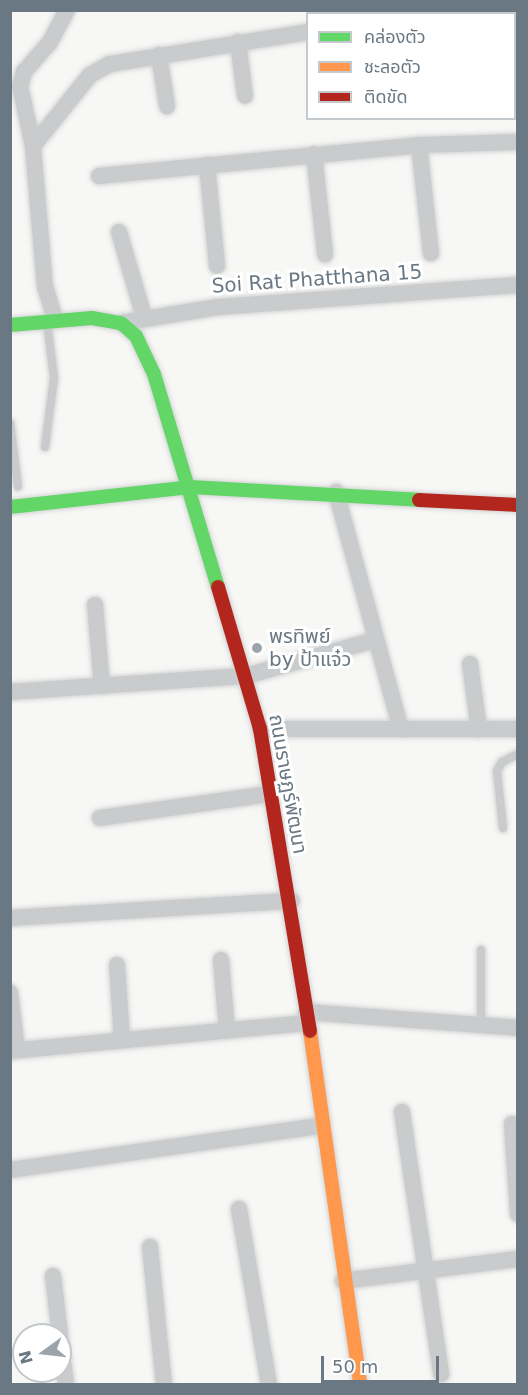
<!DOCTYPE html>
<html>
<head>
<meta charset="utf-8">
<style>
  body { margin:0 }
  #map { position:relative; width:528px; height:1395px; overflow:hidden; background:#f7f7f6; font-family:"DejaVu Sans","Noto Sans Thai",sans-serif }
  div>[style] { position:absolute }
  .roads { filter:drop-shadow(0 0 2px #d3d4d4) drop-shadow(0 0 2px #d3d4d4) }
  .lane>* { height:8px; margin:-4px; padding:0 4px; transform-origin:4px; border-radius:4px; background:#c9cbcc }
  .street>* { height:16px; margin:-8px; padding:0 8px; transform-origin:8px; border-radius:8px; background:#c9cbcc }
  .fast>* { height:14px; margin:-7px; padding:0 7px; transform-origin:7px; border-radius:7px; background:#63d668 }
  .slow>* { height:14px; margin:-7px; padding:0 7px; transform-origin:7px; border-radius:7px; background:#ff974d }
  .jam>* { height:14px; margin:-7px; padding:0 7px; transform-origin:7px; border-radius:7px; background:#b3261e }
  .dots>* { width:16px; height:16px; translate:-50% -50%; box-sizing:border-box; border:3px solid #fff; border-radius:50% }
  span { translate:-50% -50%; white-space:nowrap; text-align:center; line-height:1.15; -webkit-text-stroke:6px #fff; paint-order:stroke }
  .street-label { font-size:20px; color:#6a7883 }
  .poi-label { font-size:20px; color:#6a7883 }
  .left { translate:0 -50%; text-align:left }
  .frame { position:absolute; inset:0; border:12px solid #6a7883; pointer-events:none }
  .legend { position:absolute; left:306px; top:12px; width:210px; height:108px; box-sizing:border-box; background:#fff; border:2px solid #c3c9cd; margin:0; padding:8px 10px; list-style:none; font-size:18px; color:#6a7883 }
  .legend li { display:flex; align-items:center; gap:12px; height:30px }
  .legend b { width:30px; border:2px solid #c3c9cd }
  .north { position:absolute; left:12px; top:1323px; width:60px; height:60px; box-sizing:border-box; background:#fff; border:2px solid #c3c9cd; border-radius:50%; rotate:255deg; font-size:16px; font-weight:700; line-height:24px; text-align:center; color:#6a7883 }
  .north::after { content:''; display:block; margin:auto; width:21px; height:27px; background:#9ba4ab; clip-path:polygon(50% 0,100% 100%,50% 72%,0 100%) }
  .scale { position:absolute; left:321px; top:1356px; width:118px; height:27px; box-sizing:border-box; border:3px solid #6a7883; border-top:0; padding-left:8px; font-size:18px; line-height:21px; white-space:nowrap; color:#6a7883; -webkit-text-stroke:4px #fff; paint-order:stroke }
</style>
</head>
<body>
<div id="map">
  <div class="roads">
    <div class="lane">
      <i style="left:10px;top:423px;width:64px;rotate:82.9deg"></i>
      <i style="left:45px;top:447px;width:70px;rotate:-82.6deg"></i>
      <i style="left:54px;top:378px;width:56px;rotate:-97.1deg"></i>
      <i style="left:503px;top:828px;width:57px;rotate:-96deg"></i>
      <i style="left:497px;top:771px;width:10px;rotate:-61deg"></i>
      <i style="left:502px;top:762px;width:18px;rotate:-27deg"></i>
      <i style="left:481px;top:950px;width:74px;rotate:90deg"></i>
    </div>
    <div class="street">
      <i style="left:514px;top:14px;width:4px"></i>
      <i style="left:238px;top:42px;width:54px;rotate:82.6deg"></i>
      <i style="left:159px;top:55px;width:52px;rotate:81.1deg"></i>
      <i style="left:419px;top:145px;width:109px;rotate:83.7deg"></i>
      <i style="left:33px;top:146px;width:91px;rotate:-51.2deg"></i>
      <i style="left:90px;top:75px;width:23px;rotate:-29deg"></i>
      <i style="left:110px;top:64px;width:201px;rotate:-9.2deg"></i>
      <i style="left:314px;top:154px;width:101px;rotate:83.7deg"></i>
      <i style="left:207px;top:165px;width:101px;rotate:84.3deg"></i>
      <i style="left:99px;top:176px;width:321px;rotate:-5.5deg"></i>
      <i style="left:419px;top:145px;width:99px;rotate:-1.7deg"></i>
      <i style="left:119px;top:232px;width:89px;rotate:73.6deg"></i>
      <i style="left:55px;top:319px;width:34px;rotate:-107deg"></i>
      <i style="left:45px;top:287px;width:142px;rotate:-94.9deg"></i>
      <i style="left:33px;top:146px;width:61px;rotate:-102.2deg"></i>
      <i style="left:20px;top:86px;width:15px;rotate:-74deg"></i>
      <i style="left:24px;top:72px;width:40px;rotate:-49deg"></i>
      <i style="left:50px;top:42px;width:36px;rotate:-62deg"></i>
      <i style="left:121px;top:323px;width:98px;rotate:-9.4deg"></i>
      <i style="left:218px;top:307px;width:301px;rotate:-4.2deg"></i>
      <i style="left:336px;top:492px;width:246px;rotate:74.7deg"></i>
      <i style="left:95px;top:605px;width:81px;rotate:85.1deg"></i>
      <i style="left:470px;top:664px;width:66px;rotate:82.1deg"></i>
      <i style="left:10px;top:692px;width:237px;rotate:-3.9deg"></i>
      <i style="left:246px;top:676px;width:134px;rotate:-15.6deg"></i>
      <i style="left:260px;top:729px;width:258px"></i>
      <i style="left:100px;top:818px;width:171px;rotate:-8.1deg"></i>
      <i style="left:10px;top:918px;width:282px;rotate:-3.5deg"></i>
      <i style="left:221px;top:960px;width:70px;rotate:85.1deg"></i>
      <i style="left:117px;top:965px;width:75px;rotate:86.2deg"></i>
      <i style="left:10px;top:993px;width:57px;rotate:83deg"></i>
      <i style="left:306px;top:1012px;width:213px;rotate:4.3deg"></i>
      <i style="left:10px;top:1051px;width:298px;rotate:-5.4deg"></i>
      <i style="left:402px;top:1112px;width:265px;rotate:81.5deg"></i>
      <i style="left:512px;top:1124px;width:90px;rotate:86.2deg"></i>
      <i style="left:10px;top:1170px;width:313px;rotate:-8.1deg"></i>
      <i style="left:239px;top:1209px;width:178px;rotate:80.3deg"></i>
      <i style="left:150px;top:1247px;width:138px;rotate:84.2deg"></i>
      <i style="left:53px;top:1276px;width:59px;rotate:83.2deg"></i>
      <i style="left:343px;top:1281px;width:176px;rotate:-7.2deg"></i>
      <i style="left:60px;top:1338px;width:46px;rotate:82.6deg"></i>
    </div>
    <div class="fast">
      <i style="left:10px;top:325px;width:82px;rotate:-4.9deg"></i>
      <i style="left:92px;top:318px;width:29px;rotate:10deg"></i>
      <i style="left:121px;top:323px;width:20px;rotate:41deg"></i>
      <i style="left:136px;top:336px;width:42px;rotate:64.7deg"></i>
      <i style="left:154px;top:374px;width:222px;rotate:73.3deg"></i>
      <i style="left:10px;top:507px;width:181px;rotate:-6.3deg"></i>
      <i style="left:190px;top:487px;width:229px;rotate:3.2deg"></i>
    </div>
    <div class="slow">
      <i style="left:310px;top:1031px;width:357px;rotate:81.9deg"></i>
    </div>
    <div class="jam">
      <i style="left:419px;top:500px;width:99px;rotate:2.9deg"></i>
      <i style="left:218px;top:587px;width:148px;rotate:73.5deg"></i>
      <i style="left:260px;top:729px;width:306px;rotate:80.6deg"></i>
    </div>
  </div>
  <div class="dots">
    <i style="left:257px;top:648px;background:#9ba4ab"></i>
  </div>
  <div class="street-label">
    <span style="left:317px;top:279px;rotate:-4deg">Soi Rat Phatthana 15</span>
    <span style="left:288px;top:784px;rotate:80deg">ถนนราษฏร์พัฒนา</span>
  </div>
  <div class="poi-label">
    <span class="left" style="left:269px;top:648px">พรทิพย์<br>by ป้าแจ๋ว</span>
  </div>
  <div class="frame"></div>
  <ul class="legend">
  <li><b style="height:8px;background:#63d668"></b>คล่องตัว</li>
  <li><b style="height:8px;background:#ff974d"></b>ชะลอตัว</li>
  <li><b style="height:8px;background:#b3261e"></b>ติดขัด</li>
  </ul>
  <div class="north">N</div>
  <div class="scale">50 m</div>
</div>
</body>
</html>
